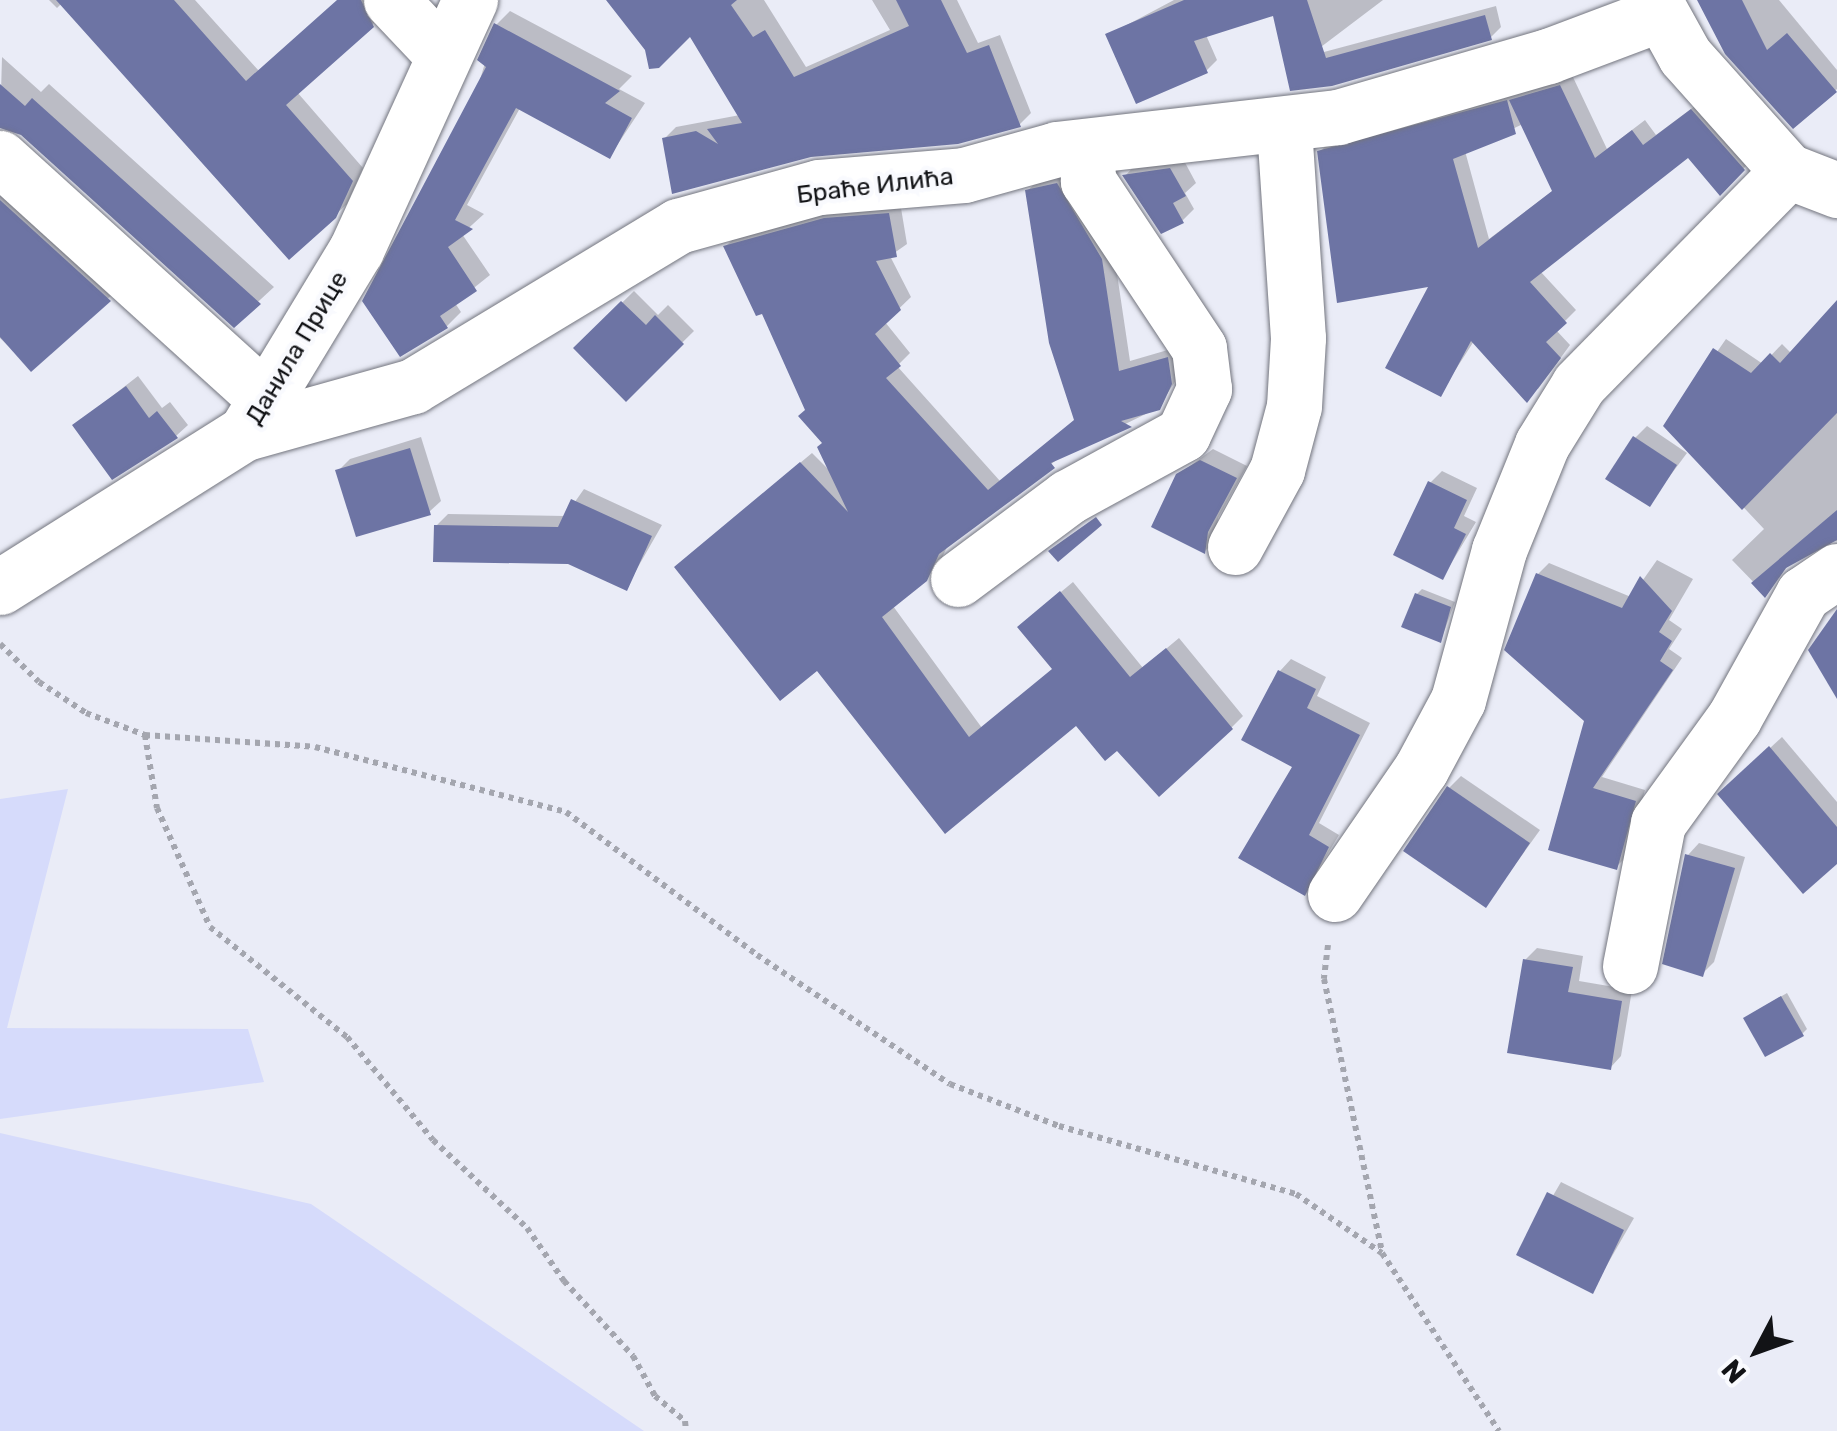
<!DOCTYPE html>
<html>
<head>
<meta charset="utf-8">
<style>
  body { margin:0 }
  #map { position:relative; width:1837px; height:1431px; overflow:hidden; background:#eaecf7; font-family:Rubik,sans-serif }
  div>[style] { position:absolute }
  .green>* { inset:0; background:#d6dbfb }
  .shadow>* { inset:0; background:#0003 }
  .building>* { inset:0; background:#6d74a4 }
  .path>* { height:6px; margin-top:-3px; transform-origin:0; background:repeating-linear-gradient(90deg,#a4a6af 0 5px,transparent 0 10px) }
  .roads { filter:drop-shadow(0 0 2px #73757e) drop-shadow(0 0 2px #73757e) }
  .minor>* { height:55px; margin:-27.5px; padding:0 27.5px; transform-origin:27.5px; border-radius:27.5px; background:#fff }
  span { translate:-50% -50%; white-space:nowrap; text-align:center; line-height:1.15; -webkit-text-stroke:9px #f9fafe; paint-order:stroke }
  .street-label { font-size:25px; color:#121316 }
  .north { position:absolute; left:1707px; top:1301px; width:100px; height:100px; -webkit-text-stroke:8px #f9fafe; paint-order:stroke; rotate:229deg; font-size:28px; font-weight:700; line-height:40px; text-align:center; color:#121316 }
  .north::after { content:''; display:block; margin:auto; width:35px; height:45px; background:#121316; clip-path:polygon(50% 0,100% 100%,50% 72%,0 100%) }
</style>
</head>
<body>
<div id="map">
  <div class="green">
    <i style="clip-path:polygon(68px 789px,7px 1028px,248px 1029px,264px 1082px,0 1119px,0 799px)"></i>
    <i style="clip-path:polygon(0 1133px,311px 1204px,644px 1431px,0 1431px)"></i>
  </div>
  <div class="shadow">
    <i style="clip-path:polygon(49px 0,195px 0,259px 71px,339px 0,376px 0,384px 14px,297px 92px,363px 168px,347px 204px,334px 216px,62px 3px,57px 8px)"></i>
    <i style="clip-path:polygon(668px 0,764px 0,806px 67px,890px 30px,872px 0,957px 0,978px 43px,1000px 35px,1031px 113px,1020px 124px,811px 154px,664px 139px,676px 127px,740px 115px)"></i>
    <i style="clip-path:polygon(1174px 0,1383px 0,1309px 56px,1496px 6px,1501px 27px,1490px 38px,1292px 88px,1275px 13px,1206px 35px,1217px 60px,1206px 71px,1108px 35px)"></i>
    <i style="clip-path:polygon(1700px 0,1779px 0,1837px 70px,1837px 89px,1793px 126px)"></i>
    <i style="clip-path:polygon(510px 11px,632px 76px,619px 89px,645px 103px,610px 156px,520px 108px,467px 205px,484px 214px,462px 234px,490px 275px,455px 303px,461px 312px,447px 326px,400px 354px,496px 25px)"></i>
    <i style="clip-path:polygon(2px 57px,41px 92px,49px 84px,274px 287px,234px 324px,22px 133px,0 127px)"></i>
    <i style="clip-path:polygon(evenodd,1572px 75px,1607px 149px,1645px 120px,1656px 135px,1703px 100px,1755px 157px,1720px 192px,1688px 154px,1540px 271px,1576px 310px,1556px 330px,1570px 345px,1538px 389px,1474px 341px,1440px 394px,1432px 284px,1320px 152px,1331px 140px,1572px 75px,1523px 124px,1554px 190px,1489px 239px,1465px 151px,1523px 124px)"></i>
    <i style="clip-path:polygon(1182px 157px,1196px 183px,1185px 193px,1194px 209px,1182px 221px,1125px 176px,1136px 164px)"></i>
    <i style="clip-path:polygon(0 171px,124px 284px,31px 368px,0 338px)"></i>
    <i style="clip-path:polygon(1069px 173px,1113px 247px,1130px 361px,1178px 347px,1182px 371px,1158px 408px,1064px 454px,948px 545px,938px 566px,893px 606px,982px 728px,1055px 668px,1032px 616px,1073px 582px,1143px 668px,1179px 638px,1243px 716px,1231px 728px,1118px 748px,1076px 723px,946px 831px,817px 668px,689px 556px,812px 453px,831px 472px,825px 443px,763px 310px,726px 246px,737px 235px,838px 207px,900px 202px,907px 244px,890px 256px,911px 297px,885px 322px,910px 353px,897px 366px,1000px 481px,1076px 419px,1027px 191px,1039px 180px)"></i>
    <i style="clip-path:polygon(634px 291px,658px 315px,668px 305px,694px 331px,626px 398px,576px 348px)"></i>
    <i style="clip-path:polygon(1837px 303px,1837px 541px,1820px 542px,1791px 562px,1765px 594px,1732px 560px,1764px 529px,1666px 425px,1726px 339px,1763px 364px,1782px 344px,1792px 354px)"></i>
    <i style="clip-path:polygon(138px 376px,162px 408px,170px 402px,188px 425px,176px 436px,75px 425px)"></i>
    <i style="clip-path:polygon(1647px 426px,1687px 453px,1649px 504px,1635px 438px)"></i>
    <i style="clip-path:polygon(421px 437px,441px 501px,429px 512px,338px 471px,350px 459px)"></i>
    <i style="clip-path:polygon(1213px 449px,1247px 466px,1218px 518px,1216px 540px,1205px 551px,1178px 475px)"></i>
    <i style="clip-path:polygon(1442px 471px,1477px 488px,1464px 516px,1476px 522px,1443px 577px,1430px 483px)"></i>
    <i style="clip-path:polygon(584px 489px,662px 525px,626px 588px,569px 562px,436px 526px,448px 514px,565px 516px)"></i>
    <i style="clip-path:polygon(1657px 560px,1693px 579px,1669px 620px,1682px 629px,1669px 649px,1682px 658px,1602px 777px,1645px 790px,1627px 856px,1616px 867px,1551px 848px,1587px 721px,1538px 574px,1549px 563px,1631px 597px)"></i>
    <i style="clip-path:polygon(1422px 589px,1455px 602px,1441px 640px,1417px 594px)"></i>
    <i style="clip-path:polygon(1291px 659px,1326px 677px,1317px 696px,1370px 723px,1319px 823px,1339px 835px,1304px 893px,1296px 766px,1280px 671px)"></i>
    <i style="clip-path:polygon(1782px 737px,1837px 802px,1837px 861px,1721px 794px)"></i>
    <i style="clip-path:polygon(1461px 776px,1540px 830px,1486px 905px,1449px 788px)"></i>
    <i style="clip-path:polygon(1699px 843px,1745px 857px,1714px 962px,1702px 974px,1688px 855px)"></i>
    <i style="clip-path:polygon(1537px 948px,1583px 956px,1579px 981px,1632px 990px,1621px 1056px,1610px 1068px,1525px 960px)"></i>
    <i style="clip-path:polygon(1787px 993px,1807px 1029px,1802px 1034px,1751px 1014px)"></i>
    <i style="clip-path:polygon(1561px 1182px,1634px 1218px,1592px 1291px,1519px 1254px)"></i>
  </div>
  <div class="building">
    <i style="clip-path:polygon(56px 0,174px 0,246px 81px,337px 0,361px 0,374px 27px,286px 105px,353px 181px,336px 218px,289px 260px)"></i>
    <i style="clip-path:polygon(606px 0,737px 0,731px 5px,753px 37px,765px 30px,794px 77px,909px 26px,896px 0,941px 0,967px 53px,989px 45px,1021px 127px,958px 144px,811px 157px,672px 194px,662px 138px,696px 131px,718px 144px,707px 129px,742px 123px,690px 37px,659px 68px,649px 69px,645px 50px)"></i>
    <i style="clip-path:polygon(1184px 0,1307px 0,1326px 58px,1485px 15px,1492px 40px,1332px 86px,1290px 91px,1273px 16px,1194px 41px,1208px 73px,1136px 104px,1105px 34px)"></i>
    <i style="clip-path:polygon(1697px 0,1742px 0,1767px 50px,1787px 33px,1837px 92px,1793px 129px,1725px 54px)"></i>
    <i style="clip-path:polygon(494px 23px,620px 91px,605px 103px,632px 118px,610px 159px,516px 108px,455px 220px,473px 229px,448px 247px,477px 291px,440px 316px,448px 328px,400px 357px,362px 301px,486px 67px,477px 60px)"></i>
    <i style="clip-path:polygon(0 84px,25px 106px,32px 98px,261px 304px,234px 328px,21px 135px,0 128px)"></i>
    <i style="clip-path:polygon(1560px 85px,1595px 158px,1632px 130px,1643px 145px,1691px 109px,1745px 170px,1720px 196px,1688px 158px,1530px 282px,1567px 323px,1546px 342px,1561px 358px,1527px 403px,1471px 341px,1441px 397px,1385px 368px,1428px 287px,1337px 303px,1317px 151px,1507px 100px,1516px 134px,1453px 159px,1478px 248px,1552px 191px,1509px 100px)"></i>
    <i style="clip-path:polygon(1170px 168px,1186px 196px,1173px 203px,1184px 223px,1161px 234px,1122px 175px)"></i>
    <i style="clip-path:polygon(1057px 183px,1102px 259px,1119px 371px,1168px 357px,1172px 384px,1160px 410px,1121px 421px,1132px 427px,1051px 463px,1055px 468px,939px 554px,927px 581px,882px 617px,969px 737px,1052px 669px,1017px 627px,1060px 591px,1130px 677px,1166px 648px,1233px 729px,1159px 797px,1117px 751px,1105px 761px,1076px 726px,945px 834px,817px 671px,780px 701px,674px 567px,800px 462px,848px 512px,817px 447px,822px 443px,798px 416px,805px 410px,762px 314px,756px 316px,723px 246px,824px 218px,889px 213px,897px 257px,876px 261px,901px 310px,875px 334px,901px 366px,886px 378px,988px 490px,1074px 420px,1049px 343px,1025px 190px)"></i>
    <i style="clip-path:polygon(0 200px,111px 301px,31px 372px,0 337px)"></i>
    <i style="clip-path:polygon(1837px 300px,1837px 413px,1742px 510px,1663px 426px,1713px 348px,1751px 373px,1770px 353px,1780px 363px)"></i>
    <i style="clip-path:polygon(621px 301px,646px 325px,655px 315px,684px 344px,626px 402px,573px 348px)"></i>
    <i style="clip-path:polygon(126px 386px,149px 418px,157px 411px,178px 438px,112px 480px,72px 425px)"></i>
    <i style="clip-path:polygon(1633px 436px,1677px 465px,1650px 507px,1605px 479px)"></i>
    <i style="clip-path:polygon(410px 448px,431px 515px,356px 537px,335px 470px)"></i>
    <i style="clip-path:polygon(1200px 460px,1237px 478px,1208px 532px,1205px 554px,1151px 527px,1176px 474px)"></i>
    <i style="clip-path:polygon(1428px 481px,1467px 500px,1454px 528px,1466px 534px,1443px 580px,1393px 555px)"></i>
    <i style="clip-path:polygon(571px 499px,652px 536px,627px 591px,568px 564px,433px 562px,434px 525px,558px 527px)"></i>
    <i style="clip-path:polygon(1837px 510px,1837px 540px,1786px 568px,1765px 598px,1751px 583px)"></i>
    <i style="clip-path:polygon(1096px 517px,1102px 525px,1058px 562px,1048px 551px)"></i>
    <i style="clip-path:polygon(1536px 573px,1622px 608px,1640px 576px,1672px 611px,1659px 632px,1672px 641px,1660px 661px,1673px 670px,1593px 788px,1636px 801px,1617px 870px,1548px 850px,1584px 721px,1504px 650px)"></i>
    <i style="clip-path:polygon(1415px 593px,1451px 607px,1441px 643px,1401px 627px)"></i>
    <i style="clip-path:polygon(1837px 609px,1837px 699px,1808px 650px)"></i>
    <i style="clip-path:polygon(1278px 670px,1316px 689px,1307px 708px,1360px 735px,1309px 835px,1329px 847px,1305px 896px,1238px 858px,1292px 767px,1241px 740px)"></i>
    <i style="clip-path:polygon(1769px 746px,1837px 827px,1837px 864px,1803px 894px,1717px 794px)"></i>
    <i style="clip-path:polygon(1447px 786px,1530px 843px,1486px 908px,1403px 851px)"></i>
    <i style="clip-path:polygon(1685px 854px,1735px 868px,1703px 977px,1662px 964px)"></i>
    <i style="clip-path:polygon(1523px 959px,1573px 967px,1568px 992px,1622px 1001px,1611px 1070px,1507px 1053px)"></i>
    <i style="clip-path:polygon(1781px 996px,1804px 1036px,1765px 1057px,1743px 1018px)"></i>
    <i style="clip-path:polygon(1547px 1192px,1624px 1230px,1593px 1294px,1516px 1255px)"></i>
  </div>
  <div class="path">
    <i style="left:0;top:644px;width:54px;rotate:44.3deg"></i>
    <i style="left:39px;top:682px;width:56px;rotate:33.4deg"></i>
    <i style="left:86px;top:713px;width:63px;rotate:20.4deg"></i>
    <i style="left:145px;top:735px;width:170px;rotate:4deg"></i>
    <i style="left:315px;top:747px;width:259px;rotate:14.5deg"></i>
    <i style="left:566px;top:812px;width:239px;rotate:36.8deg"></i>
    <i style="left:757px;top:955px;width:232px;rotate:33.8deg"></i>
    <i style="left:950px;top:1084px;width:117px;rotate:21.1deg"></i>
    <i style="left:1059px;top:1126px;width:247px;rotate:16deg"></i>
    <i style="left:1296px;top:1194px;width:104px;rotate:34.5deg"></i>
    <i style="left:1382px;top:1253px;width:213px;rotate:56.7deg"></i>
    <i style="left:145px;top:735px;width:74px;rotate:80.7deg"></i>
    <i style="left:157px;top:808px;width:130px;rotate:66deg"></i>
    <i style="left:210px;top:927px;width:176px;rotate:38.8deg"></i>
    <i style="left:347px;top:1037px;width:134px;rotate:50.1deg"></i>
    <i style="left:433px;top:1140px;width:129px;rotate:43.1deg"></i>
    <i style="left:527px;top:1228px;width:65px;rotate:55.1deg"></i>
    <i style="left:564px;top:1281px;width:102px;rotate:47.4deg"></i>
    <i style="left:633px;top:1356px;width:46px;rotate:61.2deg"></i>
    <i style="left:655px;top:1396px;width:39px;rotate:40deg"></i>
    <i style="left:685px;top:1421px;width:10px;rotate:84deg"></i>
    <i style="left:1328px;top:945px;width:34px;rotate:97deg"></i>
    <i style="left:1324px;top:979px;width:278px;rotate:78deg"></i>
  </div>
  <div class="roads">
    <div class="minor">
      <i style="left:391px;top:0;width:74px;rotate:46.6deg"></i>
      <i style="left:1654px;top:0;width:64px;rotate:61deg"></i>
      <i style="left:1685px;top:56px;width:154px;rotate:48.2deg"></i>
      <i style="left:1788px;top:171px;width:53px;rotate:21.2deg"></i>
      <i style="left:0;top:158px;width:362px;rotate:42.2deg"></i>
      <i style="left:245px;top:433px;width:174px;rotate:-15.6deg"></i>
      <i style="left:413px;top:386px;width:310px;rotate:-31.1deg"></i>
      <i style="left:678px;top:226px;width:146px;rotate:-15.5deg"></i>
      <i style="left:819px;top:187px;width:145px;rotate:-4.7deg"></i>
      <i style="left:964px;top:175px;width:97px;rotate:-15.6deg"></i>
      <i style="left:1057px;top:149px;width:283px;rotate:-6.5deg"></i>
      <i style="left:1338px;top:117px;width:219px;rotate:-16.2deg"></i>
      <i style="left:1548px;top:56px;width:116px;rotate:-20.6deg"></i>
      <i style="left:1235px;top:547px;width:88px;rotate:-61.4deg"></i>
      <i style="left:1277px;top:470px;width:66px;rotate:-75.1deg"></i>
      <i style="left:1294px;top:406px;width:68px;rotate:-86.6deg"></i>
      <i style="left:1298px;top:338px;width:213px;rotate:-93.8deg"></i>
      <i style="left:958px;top:579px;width:137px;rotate:-36.7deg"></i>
      <i style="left:1068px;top:497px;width:131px;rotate:-28.7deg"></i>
      <i style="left:1183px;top:434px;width:50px;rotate:-65deg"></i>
      <i style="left:1204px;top:389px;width:41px;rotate:-97deg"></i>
      <i style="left:1199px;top:348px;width:201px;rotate:-123.6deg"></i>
      <i style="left:1088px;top:181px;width:33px;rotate:-92deg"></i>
      <i style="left:0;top:587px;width:289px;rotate:-32.2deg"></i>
      <i style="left:245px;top:433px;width:214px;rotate:-58.8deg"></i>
      <i style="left:356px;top:250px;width:275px;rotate:-65.5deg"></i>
      <i style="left:1335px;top:894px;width:152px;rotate:-55.5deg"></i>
      <i style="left:1421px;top:769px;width:78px;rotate:-61.8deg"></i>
      <i style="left:1458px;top:700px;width:156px;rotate:-74.7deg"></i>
      <i style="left:1499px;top:550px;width:114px;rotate:-67.9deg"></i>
      <i style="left:1542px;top:444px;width:70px;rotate:-58.3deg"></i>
      <i style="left:1579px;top:384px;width:298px;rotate:-45.5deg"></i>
      <i style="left:1630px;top:966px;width:146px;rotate:-78.9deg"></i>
      <i style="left:1658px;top:823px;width:130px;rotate:-54.1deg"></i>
      <i style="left:1734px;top:718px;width:142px;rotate:-60.9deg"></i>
      <i style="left:1803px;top:594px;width:41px;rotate:-34.1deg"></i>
    </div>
  </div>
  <div class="street-label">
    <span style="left:875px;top:186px;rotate:-7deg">Браће Илића</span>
    <span style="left:297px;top:348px;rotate:-59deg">Данила Прице</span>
  </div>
  <div class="north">N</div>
</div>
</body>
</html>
